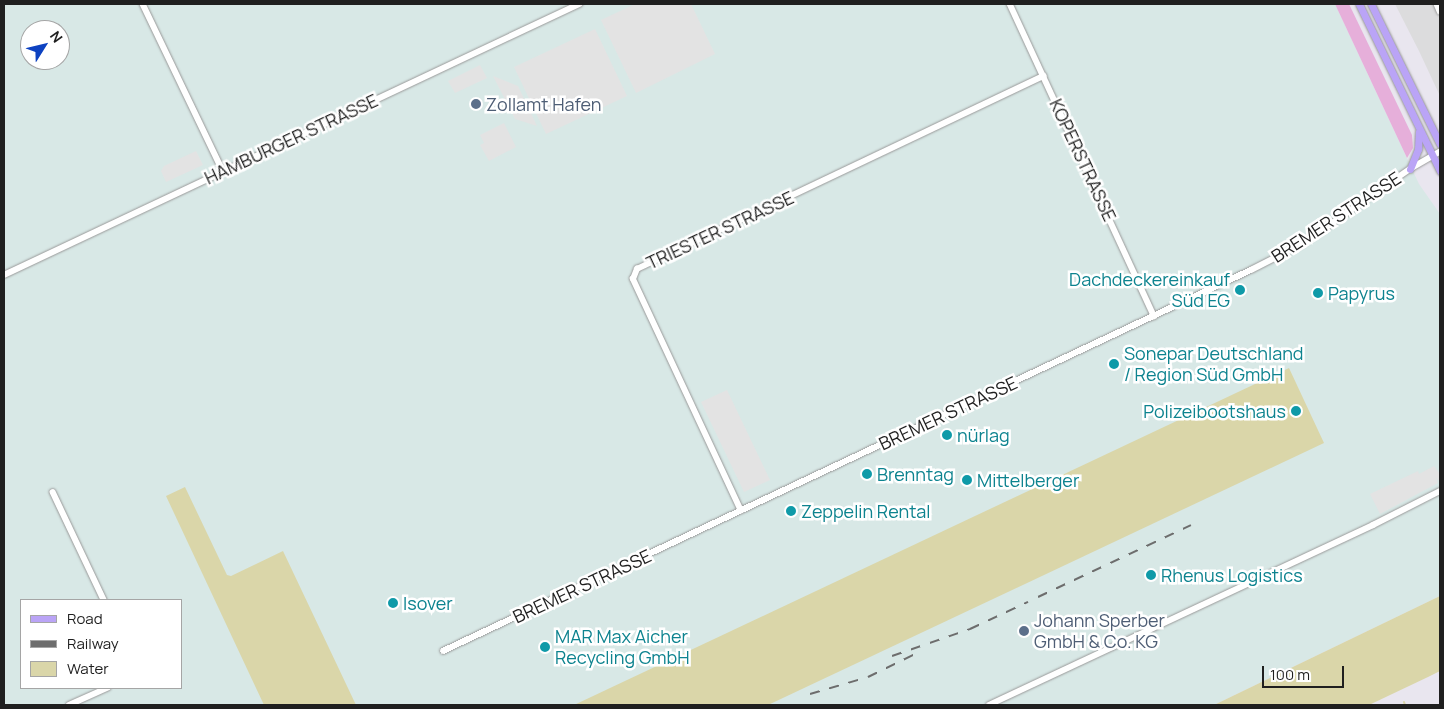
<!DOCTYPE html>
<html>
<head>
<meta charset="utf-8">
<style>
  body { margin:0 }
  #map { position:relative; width:1444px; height:709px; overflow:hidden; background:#e9e6ef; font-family:Manrope,sans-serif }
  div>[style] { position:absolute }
  .residential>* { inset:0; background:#dcdcdd }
  .industrial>* { inset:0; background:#d8e8e6 }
  .grass>* { inset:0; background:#e6afda }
  .parking>* { inset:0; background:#e3e3e3 }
  .water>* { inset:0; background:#dad6a9 }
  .stream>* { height:2px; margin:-1px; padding:0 1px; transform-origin:1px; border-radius:1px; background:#dad6a9 }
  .roads { filter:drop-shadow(0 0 1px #999) drop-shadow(0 0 1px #999) }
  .minor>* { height:5.5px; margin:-2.75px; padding:0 2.75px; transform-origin:2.75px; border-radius:2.75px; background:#fff }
  .major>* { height:7px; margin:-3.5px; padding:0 3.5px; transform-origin:3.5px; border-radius:3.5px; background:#baa4f6 }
  .rail>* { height:2px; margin-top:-1px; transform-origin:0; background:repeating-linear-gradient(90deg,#6d6d6d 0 10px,transparent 0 20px) }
  .dots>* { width:14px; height:14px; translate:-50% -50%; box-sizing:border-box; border:2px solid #fff; border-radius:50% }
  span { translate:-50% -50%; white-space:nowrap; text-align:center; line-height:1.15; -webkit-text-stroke:5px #fff; paint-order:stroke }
  .service-label { font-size:18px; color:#4e5e75 }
  .left { translate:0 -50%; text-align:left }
  .street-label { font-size:18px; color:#1f1f1f }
  .culture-label { font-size:18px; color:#0d838f }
  .right { translate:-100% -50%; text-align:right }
  .frame { position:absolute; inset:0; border:5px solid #1f1f1f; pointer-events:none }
  .legend { position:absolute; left:20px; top:599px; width:162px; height:90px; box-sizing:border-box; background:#fff; border:1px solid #a5a5a5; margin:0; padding:6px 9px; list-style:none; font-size:15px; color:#1f1f1f }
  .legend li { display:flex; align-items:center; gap:10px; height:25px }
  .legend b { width:25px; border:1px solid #a5a5a5 }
  .north { position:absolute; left:20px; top:20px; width:50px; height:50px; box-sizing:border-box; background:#fff; border:1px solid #a5a5a5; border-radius:50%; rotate:54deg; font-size:14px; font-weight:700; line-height:20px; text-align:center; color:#1f1f1f }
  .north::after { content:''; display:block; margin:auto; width:18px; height:22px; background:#0d42c1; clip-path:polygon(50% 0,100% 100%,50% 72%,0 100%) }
  .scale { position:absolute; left:1262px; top:666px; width:82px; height:22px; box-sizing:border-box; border:2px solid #1f1f1f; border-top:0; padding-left:6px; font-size:15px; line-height:18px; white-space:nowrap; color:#1f1f1f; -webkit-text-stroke:4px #fff; paint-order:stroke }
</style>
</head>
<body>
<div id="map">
  <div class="residential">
    <i style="clip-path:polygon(1395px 4px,1440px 4px,1440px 96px,1419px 51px)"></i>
  </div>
  <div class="industrial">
    <i style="clip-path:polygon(evenodd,4px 4px,1335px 4px,1419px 184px,1440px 214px,1440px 596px,1214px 705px,4px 705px,4px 4px,30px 30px,60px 30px,60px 60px,30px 60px,30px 30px,4px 4px,21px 600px,181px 600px,181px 688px,21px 688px,21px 600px)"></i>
  </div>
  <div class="grass">
    <i style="clip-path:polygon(1335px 4px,1349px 4px,1412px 135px,1413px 148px,1407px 158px)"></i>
  </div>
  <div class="parking">
    <i style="clip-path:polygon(635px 4px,691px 4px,715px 54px,636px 93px,601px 20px)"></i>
    <i style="clip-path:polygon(595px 29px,627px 96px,546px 134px,514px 67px)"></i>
    <i style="clip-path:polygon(480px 65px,487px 78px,455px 93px,448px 81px)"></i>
    <i style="clip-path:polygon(493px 76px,518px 86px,537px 126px,515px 119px)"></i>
    <i style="clip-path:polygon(504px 123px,516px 147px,489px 161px,480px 145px,484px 143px,480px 135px)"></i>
    <i style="clip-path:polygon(196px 151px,203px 165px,166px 182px,161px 171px,164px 166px)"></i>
    <i style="clip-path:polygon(727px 390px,770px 480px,744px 492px,701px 402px)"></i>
    <i style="clip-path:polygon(1434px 466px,1440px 474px,1440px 482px,1436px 478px,1438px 483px,1380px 514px,1370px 494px,1418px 471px,1419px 474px)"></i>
  </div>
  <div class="water">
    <i style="clip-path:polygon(1289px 368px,1324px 443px,768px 705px,574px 705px)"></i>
    <i style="clip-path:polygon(185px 487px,227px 575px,231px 576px,283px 551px,356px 705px,264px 705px,166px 496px)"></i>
    <i style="clip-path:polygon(1440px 596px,1440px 671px,1428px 677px,1369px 705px,1214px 705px)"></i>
  </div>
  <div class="stream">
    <i style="left:1404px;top:702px;width:3px;rotate:72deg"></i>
  </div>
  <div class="roads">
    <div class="minor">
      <i style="left:143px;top:4px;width:185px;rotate:64.4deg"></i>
      <i style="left:1010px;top:4px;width:344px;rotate:65.2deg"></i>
      <i style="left:1437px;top:4px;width:8px;rotate:67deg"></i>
      <i style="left:4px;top:275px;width:636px;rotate:-25.23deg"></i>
      <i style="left:53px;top:492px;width:119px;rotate:64.7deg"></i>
      <i style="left:741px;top:511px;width:256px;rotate:-115deg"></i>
      <i style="left:633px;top:279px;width:11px;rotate:-68deg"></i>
      <i style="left:637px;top:269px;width:450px;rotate:-25.4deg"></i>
      <i style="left:443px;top:651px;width:893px;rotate:-25.25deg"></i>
      <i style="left:1251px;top:270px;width:57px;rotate:-27deg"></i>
      <i style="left:1302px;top:244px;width:131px;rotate:-34.8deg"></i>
      <i style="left:1410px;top:169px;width:34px;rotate:-30deg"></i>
      <i style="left:69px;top:705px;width:42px;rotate:-24.1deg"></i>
      <i style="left:989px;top:705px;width:424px;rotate:-25.1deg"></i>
      <i style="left:1373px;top:525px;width:75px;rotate:-26.9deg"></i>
    </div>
    <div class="major">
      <i style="left:1359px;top:4px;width:186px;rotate:64.1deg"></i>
      <i style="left:1371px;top:4px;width:156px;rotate:63.8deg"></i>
      <i style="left:1410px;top:169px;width:22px;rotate:-68deg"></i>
      <i style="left:1418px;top:149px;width:17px;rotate:-87deg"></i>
    </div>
  </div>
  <div class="rail">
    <i style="left:1038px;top:597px;width:169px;rotate:-25.2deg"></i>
    <i style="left:892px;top:656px;width:83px;rotate:-19.1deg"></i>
    <i style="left:970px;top:629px;width:64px;rotate:-25deg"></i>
    <i style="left:810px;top:694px;width:60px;rotate:-16.3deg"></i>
    <i style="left:868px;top:677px;width:55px;rotate:-26.1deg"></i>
  </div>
  <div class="dots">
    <i style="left:476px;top:104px;background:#5c6f8a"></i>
    <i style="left:1240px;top:290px;background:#0f9aa8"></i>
    <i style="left:1318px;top:293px;background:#0f9aa8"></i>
    <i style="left:1114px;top:364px;background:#0f9aa8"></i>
    <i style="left:1296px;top:411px;background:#0f9aa8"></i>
    <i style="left:947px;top:435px;background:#0f9aa8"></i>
    <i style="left:867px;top:474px;background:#0f9aa8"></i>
    <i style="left:967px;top:480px;background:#0f9aa8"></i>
    <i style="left:791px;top:511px;background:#0f9aa8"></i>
    <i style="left:1151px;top:575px;background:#0f9aa8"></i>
    <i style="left:393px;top:603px;background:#0f9aa8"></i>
    <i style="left:1024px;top:631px;background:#5c6f8a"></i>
    <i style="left:545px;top:647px;background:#0f9aa8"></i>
  </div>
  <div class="service-label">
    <span class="left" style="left:486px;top:104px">Zollamt Hafen</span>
    <span class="left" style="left:1034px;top:631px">Johann Sperber<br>GmbH &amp; Co. KG</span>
  </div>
  <div class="street-label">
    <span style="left:291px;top:139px;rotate:-25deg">HAMBURGER STRASSE</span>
    <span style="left:1083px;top:160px;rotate:65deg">KOPERSTRASSE</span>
    <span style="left:1336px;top:217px;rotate:-33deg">BREMER STRASSE</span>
    <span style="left:720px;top:230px;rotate:-25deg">TRIESTER STRASSE</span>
    <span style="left:948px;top:413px;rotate:-25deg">BREMER STRASSE</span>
    <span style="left:582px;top:586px;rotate:-25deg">BREMER STRASSE</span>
  </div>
  <div class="culture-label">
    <span class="right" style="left:1230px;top:290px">Dachdeckereinkauf<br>Süd EG</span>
    <span class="left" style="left:1328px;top:293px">Papyrus</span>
    <span class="left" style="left:1124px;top:364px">Sonepar Deutschland<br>/ Region Süd GmbH</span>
    <span class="right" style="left:1286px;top:411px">Polizeibootshaus</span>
    <span class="left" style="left:957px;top:435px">nürlag</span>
    <span class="left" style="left:877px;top:474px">Brenntag</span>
    <span class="left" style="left:977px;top:480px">Mittelberger</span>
    <span class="left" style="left:801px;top:511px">Zeppelin Rental</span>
    <span class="left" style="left:1161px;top:575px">Rhenus Logistics</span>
    <span class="left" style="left:403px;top:603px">Isover</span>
    <span class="left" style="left:555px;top:647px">MAR Max Aicher<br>Recycling GmbH</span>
  </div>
  <div class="frame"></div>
  <ul class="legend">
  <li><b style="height:6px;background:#baa4f6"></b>Road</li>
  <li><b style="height:6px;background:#6d6d6d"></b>Railway</li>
  <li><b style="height:14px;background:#dad6a9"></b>Water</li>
  </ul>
  <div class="north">N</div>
  <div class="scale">100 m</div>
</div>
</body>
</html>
